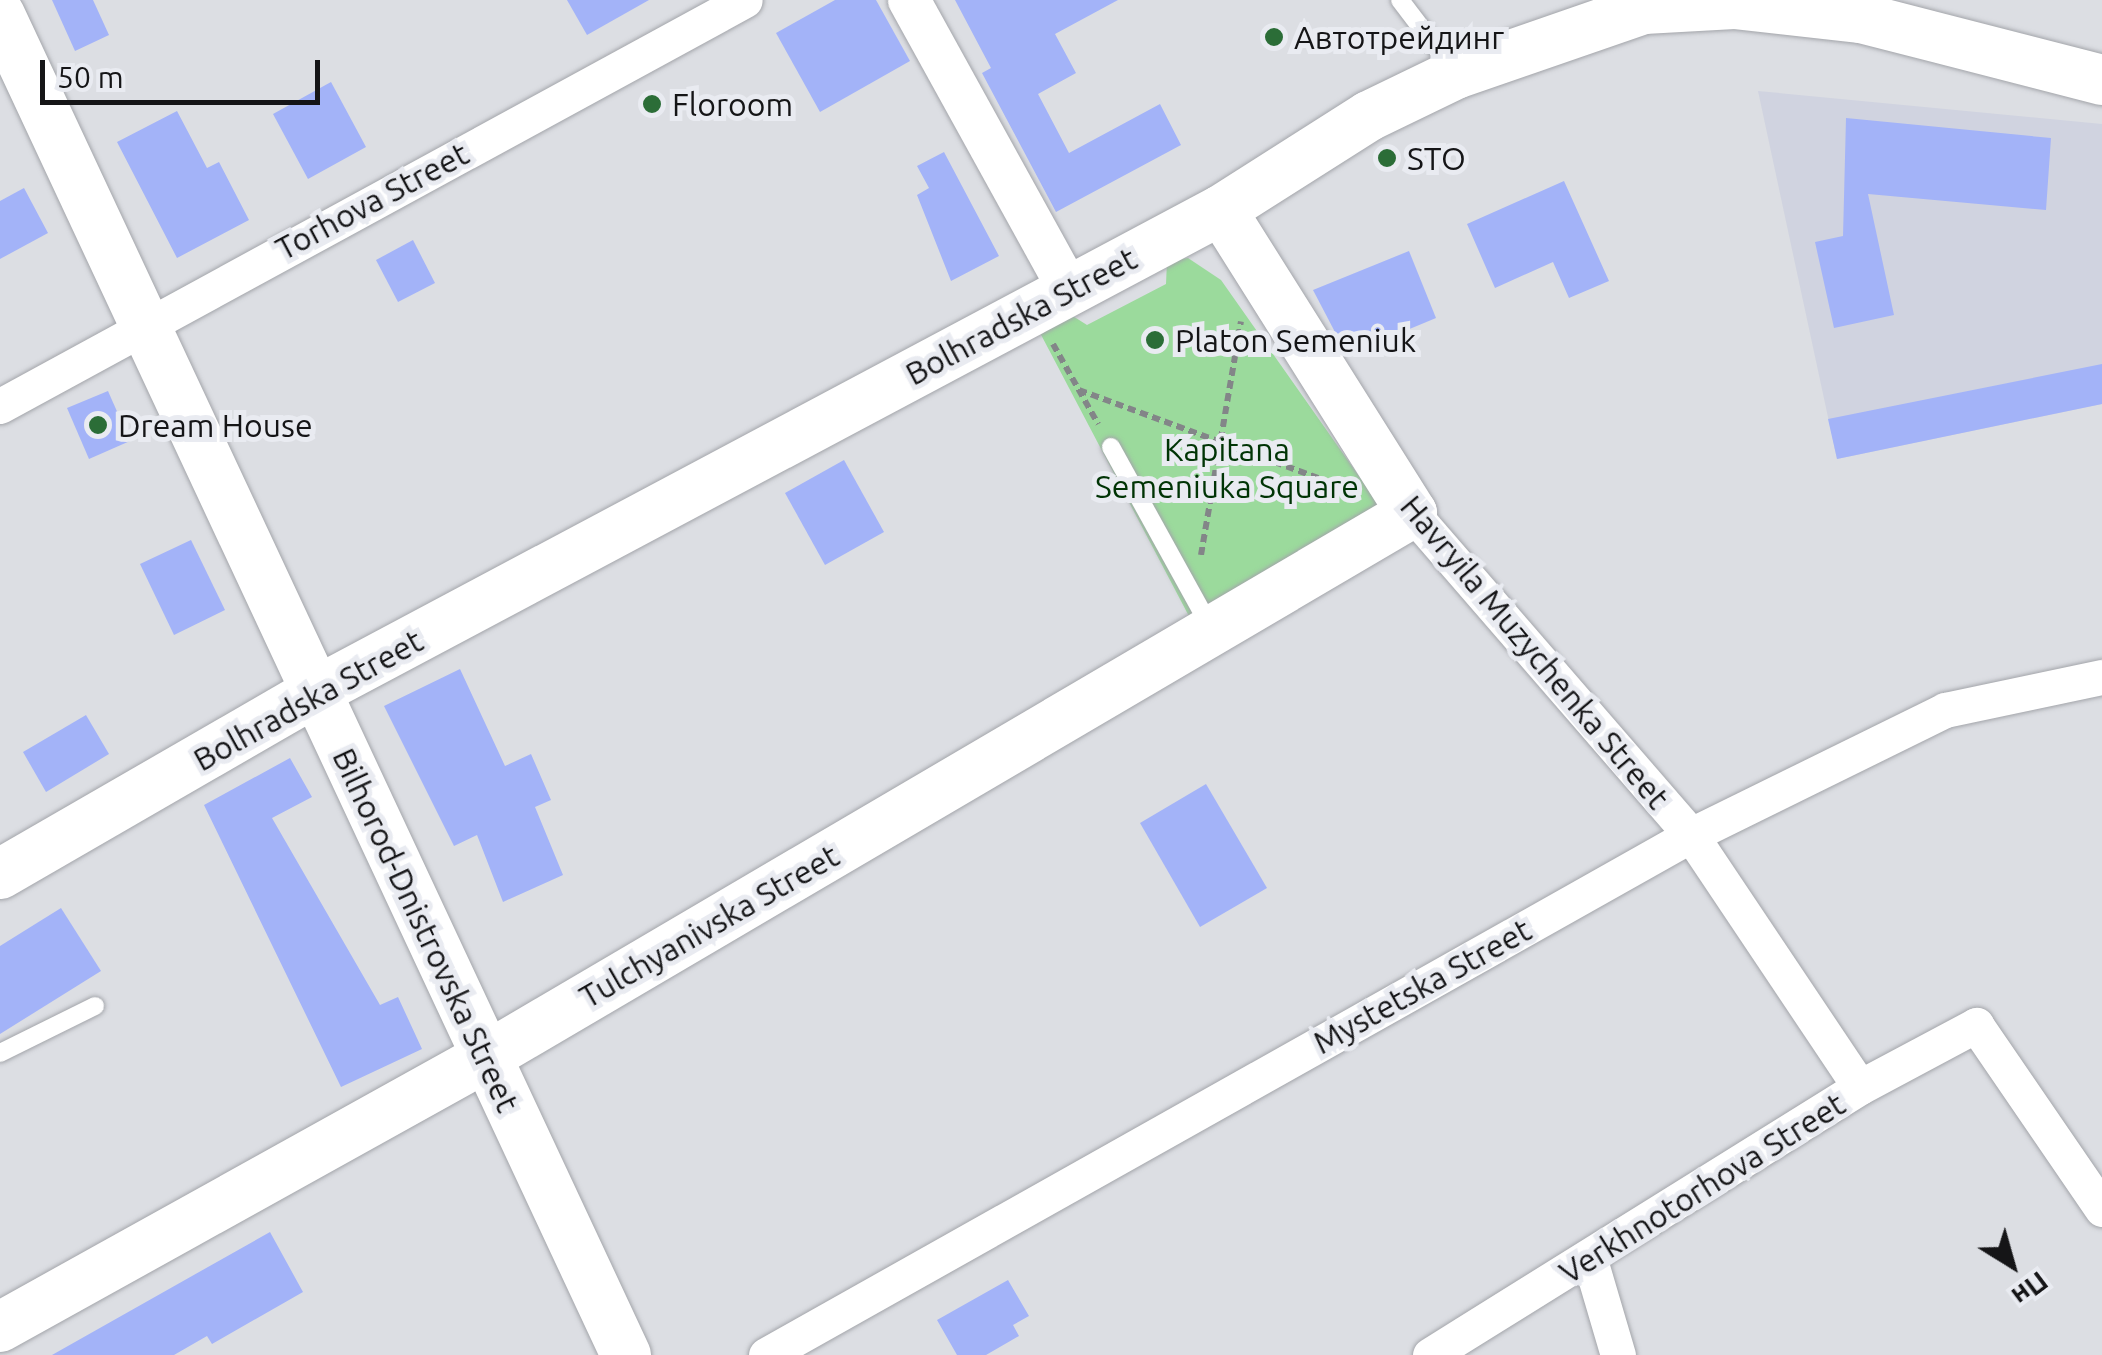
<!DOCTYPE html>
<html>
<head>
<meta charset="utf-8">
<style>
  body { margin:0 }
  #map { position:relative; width:2102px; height:1355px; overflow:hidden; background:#dcdee3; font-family:Ubuntu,sans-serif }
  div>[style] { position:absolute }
  .built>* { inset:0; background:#d0d3e0 }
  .green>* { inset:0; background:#9bda9c }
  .building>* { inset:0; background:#a3b3f8 }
  .path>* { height:6px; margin-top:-3px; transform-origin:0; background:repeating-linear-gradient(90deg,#838588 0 8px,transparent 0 13px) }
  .roads { filter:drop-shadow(0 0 2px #a3a5aa) drop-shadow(0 0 2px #a3a5aa) }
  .service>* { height:18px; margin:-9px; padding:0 9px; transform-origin:9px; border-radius:9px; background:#fff }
  .minor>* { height:35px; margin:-17.5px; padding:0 17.5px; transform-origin:17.5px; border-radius:17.5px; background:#fff }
  .tertiary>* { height:42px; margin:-21px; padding:0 21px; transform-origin:21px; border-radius:21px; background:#fff }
  .secondary>* { height:50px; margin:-25px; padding:0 25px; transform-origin:25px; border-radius:25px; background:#fff }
  .dots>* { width:28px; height:28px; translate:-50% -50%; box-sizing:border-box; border:5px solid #e9ebf1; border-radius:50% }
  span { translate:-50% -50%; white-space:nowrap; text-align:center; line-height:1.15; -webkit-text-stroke:10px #e9ebf1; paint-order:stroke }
  .poi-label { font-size:32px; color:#151517 }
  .left { translate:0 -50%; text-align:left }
  .street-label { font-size:32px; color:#151517 }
  .park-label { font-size:32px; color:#003405 }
  .north { position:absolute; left:1962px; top:1215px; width:100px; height:100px; -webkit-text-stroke:8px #e9ebf1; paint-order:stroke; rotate:143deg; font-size:28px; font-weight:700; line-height:40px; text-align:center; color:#151517 }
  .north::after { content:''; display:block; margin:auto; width:35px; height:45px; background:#151517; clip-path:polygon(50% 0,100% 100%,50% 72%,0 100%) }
  .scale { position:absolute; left:40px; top:60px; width:280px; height:45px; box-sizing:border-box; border:5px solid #151517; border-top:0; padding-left:12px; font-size:30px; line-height:35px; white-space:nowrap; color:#151517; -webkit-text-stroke:8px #e9ebf1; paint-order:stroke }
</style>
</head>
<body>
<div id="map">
  <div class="built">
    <i style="clip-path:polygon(1758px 91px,2102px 124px,2102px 404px,1837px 459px)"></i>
  </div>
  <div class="green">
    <i style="clip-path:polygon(1188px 258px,1221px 280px,1380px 506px,1191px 620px,1038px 329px,1068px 313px,1087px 325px,1166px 284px,1167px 261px)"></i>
  </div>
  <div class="building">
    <i style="clip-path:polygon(52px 0,93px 0,109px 35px,75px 51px)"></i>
    <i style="clip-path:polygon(567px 0,649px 0,587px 35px)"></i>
    <i style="clip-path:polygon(835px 0,876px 0,910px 61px,820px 112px,776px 33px)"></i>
    <i style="clip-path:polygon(955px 0,1118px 0,1055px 34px,1076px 73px,1038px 94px,1069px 153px,1160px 104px,1181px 145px,1056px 212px,982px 73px,991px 68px)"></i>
    <i style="clip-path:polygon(331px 82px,366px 147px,308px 179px,273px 114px)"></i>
    <i style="clip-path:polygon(177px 111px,207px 168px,219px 162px,249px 220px,177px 258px,117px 142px)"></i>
    <i style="clip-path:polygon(1846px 118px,2051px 138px,2046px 210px,1868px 194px,1894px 315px,1834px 328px,1815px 242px,1843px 236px)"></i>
    <i style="clip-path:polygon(944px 152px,999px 256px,951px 281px,917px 195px,929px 188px,917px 166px)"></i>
    <i style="clip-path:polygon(1564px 181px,1609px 281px,1569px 298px,1553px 262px,1495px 288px,1467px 224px)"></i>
    <i style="clip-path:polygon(24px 188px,48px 233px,0 259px,0 201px)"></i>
    <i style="clip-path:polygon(413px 240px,435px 283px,398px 302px,376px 260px)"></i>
    <i style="clip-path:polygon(1409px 251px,1436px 318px,1347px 355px,1313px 290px)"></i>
    <i style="clip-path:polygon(2102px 364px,2102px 404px,1837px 459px,1828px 419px)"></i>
    <i style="clip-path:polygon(108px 391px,130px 441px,89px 459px,67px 408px)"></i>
    <i style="clip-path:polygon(844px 460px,884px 532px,825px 565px,785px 493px)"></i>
    <i style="clip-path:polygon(191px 540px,225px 610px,174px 635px,140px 564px)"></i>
    <i style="clip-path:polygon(460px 669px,505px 766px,531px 754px,551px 800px,535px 807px,563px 875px,503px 902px,477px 835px,454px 846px,384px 706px)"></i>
    <i style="clip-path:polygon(86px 715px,109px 754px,46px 792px,23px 752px)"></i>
    <i style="clip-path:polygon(290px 758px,312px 797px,272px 818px,380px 1005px,398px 997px,422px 1049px,341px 1087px,204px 805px)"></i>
    <i style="clip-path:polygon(1206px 784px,1267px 888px,1200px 927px,1140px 823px)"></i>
    <i style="clip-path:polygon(61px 908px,101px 971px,0 1034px,0 946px)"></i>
    <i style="clip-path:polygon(270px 1232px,303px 1292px,212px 1344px,207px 1336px,174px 1355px,52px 1355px)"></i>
    <i style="clip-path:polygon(1008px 1280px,1029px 1316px,1013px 1325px,1019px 1336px,986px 1355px,957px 1355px,937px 1320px)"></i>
  </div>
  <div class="path">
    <i style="left:1053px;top:344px;width:92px;rotate:60.6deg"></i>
    <i style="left:1079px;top:390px;width:283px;rotate:20.2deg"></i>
    <i style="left:1201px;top:555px;width:237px;rotate:-80.3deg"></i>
  </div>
  <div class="roads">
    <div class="service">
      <i style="left:1400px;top:0;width:89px;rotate:52.7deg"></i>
      <i style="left:1111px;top:447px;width:205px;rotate:61.1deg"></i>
      <i style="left:0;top:1053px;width:106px;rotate:-26.3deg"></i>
    </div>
    <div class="minor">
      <i style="left:0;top:406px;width:848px;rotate:-28.59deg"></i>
      <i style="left:1412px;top:513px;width:426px;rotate:49.1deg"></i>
      <i style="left:1691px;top:835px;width:303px;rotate:56.2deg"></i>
      <i style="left:1590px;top:1260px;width:99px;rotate:73.6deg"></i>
      <i style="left:766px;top:1355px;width:1061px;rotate:-29.34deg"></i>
      <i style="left:1691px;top:835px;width:283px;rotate:-26.2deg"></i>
      <i style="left:1945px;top:710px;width:160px;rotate:-11.9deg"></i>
      <i style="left:1430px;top:1355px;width:507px;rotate:-31.93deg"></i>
      <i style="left:1860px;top:1087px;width:132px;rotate:-28.1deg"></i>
      <i style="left:1976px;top:1025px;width:223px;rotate:55.6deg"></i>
    </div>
    <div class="tertiary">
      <i style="left:909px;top:0;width:331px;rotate:61.1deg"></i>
    </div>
    <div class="secondary">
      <i style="left:0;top:15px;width:1479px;rotate:64.96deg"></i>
      <i style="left:0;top:874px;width:364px;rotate:-30deg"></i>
      <i style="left:315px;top:692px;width:1026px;rotate:-28.01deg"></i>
      <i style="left:1221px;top:210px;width:175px;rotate:-32.4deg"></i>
      <i style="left:1369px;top:116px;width:97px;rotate:-25.8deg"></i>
      <i style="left:1456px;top:74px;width:199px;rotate:-19.1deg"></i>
      <i style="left:1644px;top:9px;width:90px;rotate:-3.2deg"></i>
      <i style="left:1734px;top:4px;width:128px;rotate:6.3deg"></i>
      <i style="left:1861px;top:18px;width:249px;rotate:14.4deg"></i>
      <i style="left:0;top:1327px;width:556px;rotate:-29.05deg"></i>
      <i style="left:486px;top:1057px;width:1074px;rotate:-30.43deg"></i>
      <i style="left:1412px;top:513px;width:358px;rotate:-122.2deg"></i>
    </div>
  </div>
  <div class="dots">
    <i style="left:1274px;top:37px;background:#2b6d37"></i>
    <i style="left:652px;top:104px;background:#2b6d37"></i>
    <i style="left:1387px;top:158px;background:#2b6d37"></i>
    <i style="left:1155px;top:340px;background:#2b6d37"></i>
    <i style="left:98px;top:425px;background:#2b6d37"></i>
  </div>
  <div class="poi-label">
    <span class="left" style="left:1294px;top:37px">Автотрейдинг</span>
    <span class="left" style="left:672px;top:104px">Floroom</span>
    <span class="left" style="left:1407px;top:158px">STO</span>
    <span class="left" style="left:1175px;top:340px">Platon Semeniuk</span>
    <span class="left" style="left:118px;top:425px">Dream House</span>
  </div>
  <div class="street-label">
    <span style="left:372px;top:201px;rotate:-28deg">Torhova Street</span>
    <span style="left:1021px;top:316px;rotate:-28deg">Bolhradska Street</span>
    <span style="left:1535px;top:652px;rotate:50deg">Havryila Muzychenka Street</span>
    <span style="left:308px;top:700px;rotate:-29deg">Bolhradska Street</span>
    <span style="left:709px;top:926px;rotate:-30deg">Tulchyanivska Street</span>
    <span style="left:426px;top:930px;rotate:65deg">Bilhorod-Dnistrovska Street</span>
    <span style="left:1422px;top:986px;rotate:-29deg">Mystetska Street</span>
    <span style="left:1702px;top:1188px;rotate:-32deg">Verkhnotorhova Street</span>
  </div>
  <div class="park-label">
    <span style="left:1227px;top:468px">Kapitana<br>Semeniuka Square</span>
  </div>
  <div class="north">Пн</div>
  <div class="scale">50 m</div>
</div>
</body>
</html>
